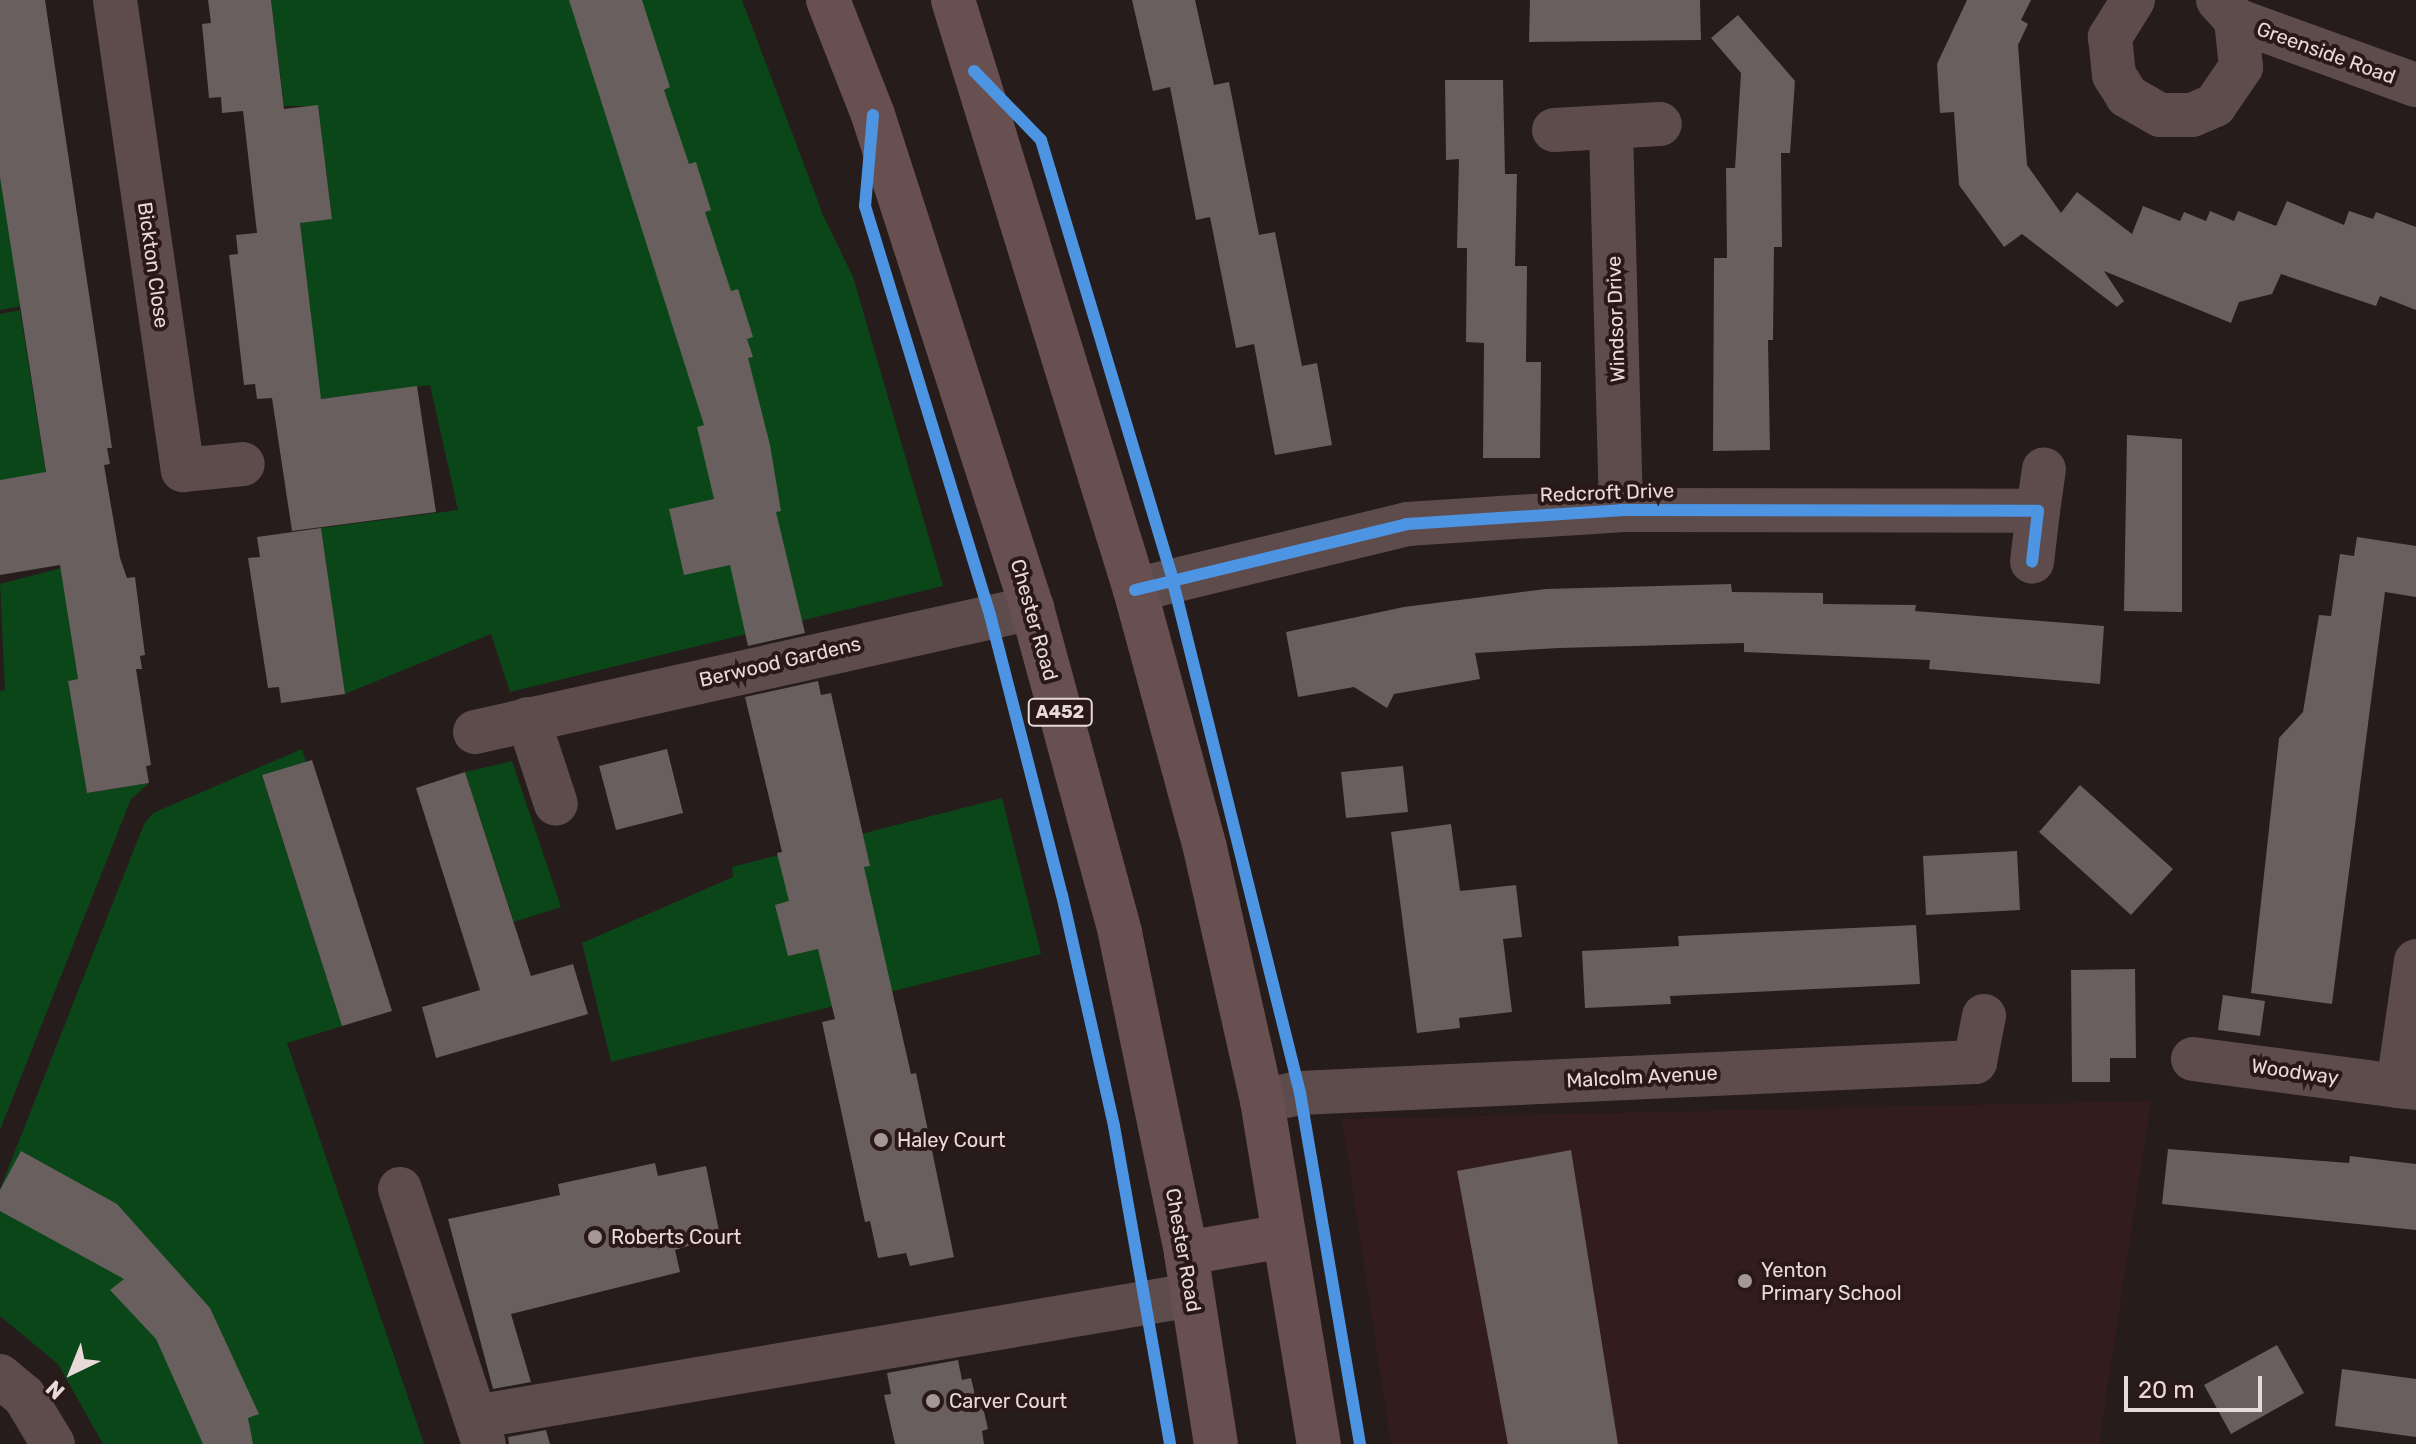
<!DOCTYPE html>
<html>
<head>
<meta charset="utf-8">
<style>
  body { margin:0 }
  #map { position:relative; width:2416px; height:1444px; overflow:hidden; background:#261c1b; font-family:Rubik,sans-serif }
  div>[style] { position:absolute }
  .built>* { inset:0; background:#331d1c }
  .green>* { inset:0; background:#0b4618 }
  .building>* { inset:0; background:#685f5e }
  .minor>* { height:44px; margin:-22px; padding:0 22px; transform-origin:22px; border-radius:22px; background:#5e4c4c }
  .highway>* { height:44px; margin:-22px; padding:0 22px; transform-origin:22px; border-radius:22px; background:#695050 }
  .cycleway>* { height:12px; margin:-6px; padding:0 6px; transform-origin:6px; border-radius:6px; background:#4d94e3 }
  .dots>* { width:22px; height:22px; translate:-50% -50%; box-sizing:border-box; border:4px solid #2a1817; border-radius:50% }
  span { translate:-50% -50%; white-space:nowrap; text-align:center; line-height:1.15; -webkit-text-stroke:8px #2a1817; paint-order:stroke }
  .shield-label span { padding:2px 6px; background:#2a1817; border:2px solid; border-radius:6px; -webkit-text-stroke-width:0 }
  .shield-label { font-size:18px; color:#e7dad9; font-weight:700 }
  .street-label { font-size:20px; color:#e7dad9 }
  .poi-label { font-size:20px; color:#e7dad9 }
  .left { translate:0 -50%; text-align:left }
  .north { position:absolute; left:32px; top:1332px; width:80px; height:80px; -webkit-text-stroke:6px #2a1817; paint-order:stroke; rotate:223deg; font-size:22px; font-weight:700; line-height:32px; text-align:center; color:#e7dad9 }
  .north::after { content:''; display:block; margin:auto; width:28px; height:36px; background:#e7dad9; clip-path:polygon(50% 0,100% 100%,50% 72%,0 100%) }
  .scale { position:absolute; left:2124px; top:1376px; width:138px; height:36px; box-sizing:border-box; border:4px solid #e7dad9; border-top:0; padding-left:10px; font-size:24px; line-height:28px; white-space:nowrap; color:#e7dad9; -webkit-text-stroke:6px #2a1817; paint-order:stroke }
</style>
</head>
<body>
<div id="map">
  <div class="built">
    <i style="clip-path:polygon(2151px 1101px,2099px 1444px,1391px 1444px,1342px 1119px)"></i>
  </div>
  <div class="green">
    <i style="clip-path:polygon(271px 0,742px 0,823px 215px,853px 277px,943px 586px,510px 692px,491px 634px,345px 694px,321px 528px,458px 510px,430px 385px,320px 399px,300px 223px,332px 218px,318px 106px,284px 106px)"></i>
    <i style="clip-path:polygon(0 177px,22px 306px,0 310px)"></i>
    <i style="clip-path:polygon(20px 310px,46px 475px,0 480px,0 314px)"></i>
    <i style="clip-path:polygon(61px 568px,78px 679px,68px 681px,87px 793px,149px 783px,131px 799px,0 1130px,0 691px,5px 690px,0 584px)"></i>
    <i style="clip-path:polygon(302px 749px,306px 762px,262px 776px,342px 1026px,287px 1043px,424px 1444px,103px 1444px,58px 1364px,0 1316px,0 1189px,144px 824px,153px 813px)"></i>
    <i style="clip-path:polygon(512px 761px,561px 907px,514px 922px,465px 772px)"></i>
    <i style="clip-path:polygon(1002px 798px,1041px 954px,611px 1062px,582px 943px,733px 877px,732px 867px)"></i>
  </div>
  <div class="building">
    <i style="clip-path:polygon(0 0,45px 0,112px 448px,107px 448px,110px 464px,104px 465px,120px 558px,127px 578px,135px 577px,145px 655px,140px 656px,142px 669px,136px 669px,151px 765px,146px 766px,149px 783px,87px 793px,68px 681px,78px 679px,60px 565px,0 575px,0 480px,46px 472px,0 177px)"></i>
    <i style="clip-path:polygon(208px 0,271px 0,284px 109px,318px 105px,332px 219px,300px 223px,321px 399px,417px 386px,436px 512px,292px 531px,272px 398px,257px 399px,255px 384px,244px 385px,229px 255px,238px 254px,236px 235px,257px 233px,243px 111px,222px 113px,221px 97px,209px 98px,202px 24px,211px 23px)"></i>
    <i style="clip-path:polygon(569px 0,642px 0,670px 87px,664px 90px,689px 164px,696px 162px,711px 210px,705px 212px,731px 291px,738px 289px,753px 337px,747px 339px,753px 357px,748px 358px,770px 445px,781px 511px,776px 512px,805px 633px,748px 646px,730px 565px,684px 575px,669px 509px,714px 499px,697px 427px,704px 425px)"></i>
    <i style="clip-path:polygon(1132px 0,1195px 0,1214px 85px,1229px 82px,1259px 235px,1275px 232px,1302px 366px,1317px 363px,1332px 445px,1275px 455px,1254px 344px,1236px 348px,1210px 217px,1196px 220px,1170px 87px,1153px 91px)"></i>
    <i style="clip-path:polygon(1530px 0,1700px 0,1701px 40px,1529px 42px)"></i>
    <i style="clip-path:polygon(1967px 0,2031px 0,2021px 20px,2028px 24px,2018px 45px,2027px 165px,2061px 213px,2077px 192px,2132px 234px,2143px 206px,2180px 221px,2184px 212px,2206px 221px,2210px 211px,2234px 221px,2238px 211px,2276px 226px,2287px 201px,2344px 225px,2349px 211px,2373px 219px,2376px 212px,2416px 227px,2416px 310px,2380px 296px,2376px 306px,2281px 274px,2272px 294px,2239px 302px,2231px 323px,2104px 271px,2124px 301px,2117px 307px,2022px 234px,2004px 247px,1959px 185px,1954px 112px,1940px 113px,1937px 64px)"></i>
    <i style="clip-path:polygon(1738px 15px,1795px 81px,1790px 153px,1781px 153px,1782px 247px,1774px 247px,1773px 340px,1768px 340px,1770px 450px,1713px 451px,1714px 258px,1727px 258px,1726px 168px,1735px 168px,1741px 73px,1711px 38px)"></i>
    <i style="clip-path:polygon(1445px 80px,1503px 80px,1505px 174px,1517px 174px,1515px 266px,1527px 266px,1526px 362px,1541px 362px,1540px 458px,1483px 458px,1484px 343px,1466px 342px,1467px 248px,1457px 248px,1459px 159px,1446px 160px)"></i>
    <i style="clip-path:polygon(2127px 435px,2182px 439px,2182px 612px,2124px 611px)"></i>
    <i style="clip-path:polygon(321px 528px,345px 694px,281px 703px,279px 687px,268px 688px,248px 558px,260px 557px,257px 537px)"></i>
    <i style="clip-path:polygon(2357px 537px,2416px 546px,2416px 597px,2385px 592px,2332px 1004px,2251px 993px,2279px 738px,2303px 712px,2319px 615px,2331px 616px,2340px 554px,2354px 556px)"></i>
    <i style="clip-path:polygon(1731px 584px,1732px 592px,1823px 593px,1823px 604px,1916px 605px,1915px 611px,2104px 626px,2100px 684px,1929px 669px,1930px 660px,1744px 652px,1744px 643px,1559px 648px,1475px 653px,1480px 679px,1394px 694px,1387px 708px,1354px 687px,1298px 697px,1286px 632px,1404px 607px,1546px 589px)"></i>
    <i style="clip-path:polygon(818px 681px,821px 695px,831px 693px,870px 866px,864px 867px,911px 1074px,916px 1073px,954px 1257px,910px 1266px,906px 1253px,878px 1258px,870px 1221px,865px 1222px,822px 1022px,835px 1019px,818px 949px,788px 956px,775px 905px,789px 901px,777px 853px,782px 852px,745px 697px)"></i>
    <i style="clip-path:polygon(667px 749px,683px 813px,616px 830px,599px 766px)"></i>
    <i style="clip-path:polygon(312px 760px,392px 1011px,342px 1026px,262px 775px)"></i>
    <i style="clip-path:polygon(1403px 766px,1408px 812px,1346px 818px,1341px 772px)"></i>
    <i style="clip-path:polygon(465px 772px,531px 976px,573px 964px,588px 1014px,436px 1058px,422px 1007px,480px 990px,416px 788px)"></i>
    <i style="clip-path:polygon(2080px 785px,2173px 869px,2131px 915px,2039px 832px)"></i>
    <i style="clip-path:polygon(1451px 824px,1460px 891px,1516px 885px,1522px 937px,1503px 939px,1512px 1012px,1459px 1018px,1460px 1028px,1417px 1033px,1391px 832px)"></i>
    <i style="clip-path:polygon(2017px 851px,2020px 910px,1926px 915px,1923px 856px)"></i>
    <i style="clip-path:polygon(1916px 925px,1920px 984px,1670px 996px,1671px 1004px,1585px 1008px,1582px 951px,1679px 946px,1678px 936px)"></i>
    <i style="clip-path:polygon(2135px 969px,2136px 1058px,2110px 1058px,2110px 1082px,2072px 1082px,2071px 970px)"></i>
    <i style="clip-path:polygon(2223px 995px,2265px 1001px,2260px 1036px,2218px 1030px)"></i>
    <i style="clip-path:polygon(2168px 1149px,2349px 1163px,2350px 1156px,2416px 1164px,2416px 1230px,2162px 1204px)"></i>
    <i style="clip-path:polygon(1571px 1150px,1618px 1444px,1508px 1444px,1457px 1171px)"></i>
    <i style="clip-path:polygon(21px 1151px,117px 1204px,210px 1308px,259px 1414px,248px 1418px,253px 1444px,203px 1444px,156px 1339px,110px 1290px,124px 1279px,0 1211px,0 1190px)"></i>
    <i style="clip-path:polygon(655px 1163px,658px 1176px,706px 1166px,720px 1236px,675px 1250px,680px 1272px,511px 1314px,531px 1382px,493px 1389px,448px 1219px,560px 1195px,558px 1184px)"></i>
    <i style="clip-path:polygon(2277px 1345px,2304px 1393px,2231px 1434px,2204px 1385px)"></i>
    <i style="clip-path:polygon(958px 1360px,962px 1380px,971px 1378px,975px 1395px,980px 1394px,988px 1429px,982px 1431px,984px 1444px,895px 1444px,884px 1395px,891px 1394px,887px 1373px)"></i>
    <i style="clip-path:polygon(2342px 1369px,2416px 1379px,2416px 1437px,2335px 1426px)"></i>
    <i style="clip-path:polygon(546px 1430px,550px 1444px,509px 1444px,508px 1437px)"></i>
  </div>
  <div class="minor">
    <i style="left:115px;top:0;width:475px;rotate:81.8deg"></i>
    <i style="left:183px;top:470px;width:60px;rotate:-5.7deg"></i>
    <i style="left:2133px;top:0;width:44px;rotate:121.9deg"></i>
    <i style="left:2110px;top:37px;width:38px;rotate:84deg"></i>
    <i style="left:2114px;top:75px;width:25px;rotate:58deg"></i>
    <i style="left:2127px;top:96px;width:38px;rotate:30deg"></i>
    <i style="left:2160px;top:115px;width:32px"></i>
    <i style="left:2192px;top:115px;width:25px;rotate:-23deg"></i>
    <i style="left:2215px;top:105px;width:46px;rotate:-55.6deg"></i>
    <i style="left:2241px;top:67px;width:47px;rotate:-96.1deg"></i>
    <i style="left:2236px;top:20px;width:27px;rotate:-132deg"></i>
    <i style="left:2236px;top:20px;width:191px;rotate:19.9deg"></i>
    <i style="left:1611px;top:129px;width:381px;rotate:88.5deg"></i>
    <i style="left:1554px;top:130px;width:106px;rotate:-3.2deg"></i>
    <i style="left:2038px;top:511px;width:42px;rotate:-81.9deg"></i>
    <i style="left:1135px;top:590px;width:280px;rotate:-13.6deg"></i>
    <i style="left:1407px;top:524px;width:214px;rotate:-3.7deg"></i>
    <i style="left:1621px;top:510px;width:417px;rotate:0.1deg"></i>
    <i style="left:2038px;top:511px;width:51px;rotate:96.7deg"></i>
    <i style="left:528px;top:719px;width:89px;rotate:71.8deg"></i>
    <i style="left:475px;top:732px;width:571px;rotate:-12.55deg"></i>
    <i style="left:2416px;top:961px;width:126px;rotate:98.2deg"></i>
    <i style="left:2398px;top:1086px;width:18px;rotate:6deg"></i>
    <i style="left:2193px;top:1059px;width:207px;rotate:7.5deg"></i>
    <i style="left:1262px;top:1101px;width:39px;rotate:-12deg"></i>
    <i style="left:1300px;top:1093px;width:676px;rotate:-2.63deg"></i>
    <i style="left:1975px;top:1062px;width:47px;rotate:-78.9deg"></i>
    <i style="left:400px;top:1189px;width:268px;rotate:71.8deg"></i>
    <i style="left:0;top:1376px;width:31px;rotate:40deg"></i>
    <i style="left:24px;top:1396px;width:56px;rotate:58.9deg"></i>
    <i style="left:475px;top:1417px;width:727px;rotate:-9.66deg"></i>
  </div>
  <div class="highway">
    <i style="left:828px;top:0;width:123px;rotate:68.6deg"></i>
    <i style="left:873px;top:115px;width:518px;rotate:72.12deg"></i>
    <i style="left:1032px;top:608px;width:337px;rotate:74.8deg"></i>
    <i style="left:1120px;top:933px;width:327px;rotate:78.3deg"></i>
    <i style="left:1186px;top:1253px;width:193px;rotate:81.1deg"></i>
    <i style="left:953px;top:0;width:617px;rotate:72.86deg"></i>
    <i style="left:1135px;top:590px;width:267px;rotate:74.8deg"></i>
    <i style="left:1205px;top:848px;width:259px;rotate:77.3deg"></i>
    <i style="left:1262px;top:1101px;width:348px;rotate:80.6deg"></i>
    <i style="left:1186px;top:1253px;width:99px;rotate:-9.8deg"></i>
  </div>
  <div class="cycleway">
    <i style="left:974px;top:71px;width:96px;rotate:45.8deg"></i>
    <i style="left:1041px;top:140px;width:457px;rotate:73.3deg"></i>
    <i style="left:1172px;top:578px;width:531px;rotate:76.04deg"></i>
    <i style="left:1300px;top:1093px;width:356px;rotate:80.3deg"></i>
    <i style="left:873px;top:115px;width:91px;rotate:95deg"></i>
    <i style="left:865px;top:206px;width:428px;rotate:73deg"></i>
    <i style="left:990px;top:615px;width:289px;rotate:75.6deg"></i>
    <i style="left:1062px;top:895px;width:237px;rotate:77.3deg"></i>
    <i style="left:1114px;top:1126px;width:323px;rotate:80deg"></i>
    <i style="left:1135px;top:590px;width:280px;rotate:-13.6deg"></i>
    <i style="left:1407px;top:524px;width:214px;rotate:-3.7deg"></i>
    <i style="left:1621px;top:510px;width:417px;rotate:0.1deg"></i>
    <i style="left:2038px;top:511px;width:51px;rotate:96.7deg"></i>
  </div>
  <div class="dots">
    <i style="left:881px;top:1140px;background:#a39896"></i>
    <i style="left:595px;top:1237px;background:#a39896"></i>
    <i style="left:1745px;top:1281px;background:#a39896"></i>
    <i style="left:933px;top:1401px;background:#a39896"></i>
  </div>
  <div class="shield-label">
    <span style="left:1060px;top:712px">A452</span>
  </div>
  <div class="street-label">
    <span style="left:2326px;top:53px;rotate:20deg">Greenside Road</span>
    <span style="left:153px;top:265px;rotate:82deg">Bickton Close</span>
    <span style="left:1616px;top:319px;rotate:-92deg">Windsor Drive</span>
    <span style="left:1607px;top:493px;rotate:-2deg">Redcroft Drive</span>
    <span style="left:1034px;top:620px;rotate:74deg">Chester Road</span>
    <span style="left:780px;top:662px;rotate:-13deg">Berwood Gardens</span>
    <span style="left:2295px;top:1072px;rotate:8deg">Woodway</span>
    <span style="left:1642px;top:1077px;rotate:-3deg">Malcolm Avenue</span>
    <span style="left:1183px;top:1250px;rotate:80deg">Chester Road</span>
  </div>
  <div class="poi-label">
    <span class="left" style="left:897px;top:1140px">Haley Court</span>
    <span class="left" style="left:611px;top:1237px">Roberts Court</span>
    <span class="left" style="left:1761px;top:1282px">Yenton<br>Primary School</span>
    <span class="left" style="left:949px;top:1401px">Carver Court</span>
  </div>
  <div class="north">N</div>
  <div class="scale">20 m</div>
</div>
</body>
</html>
